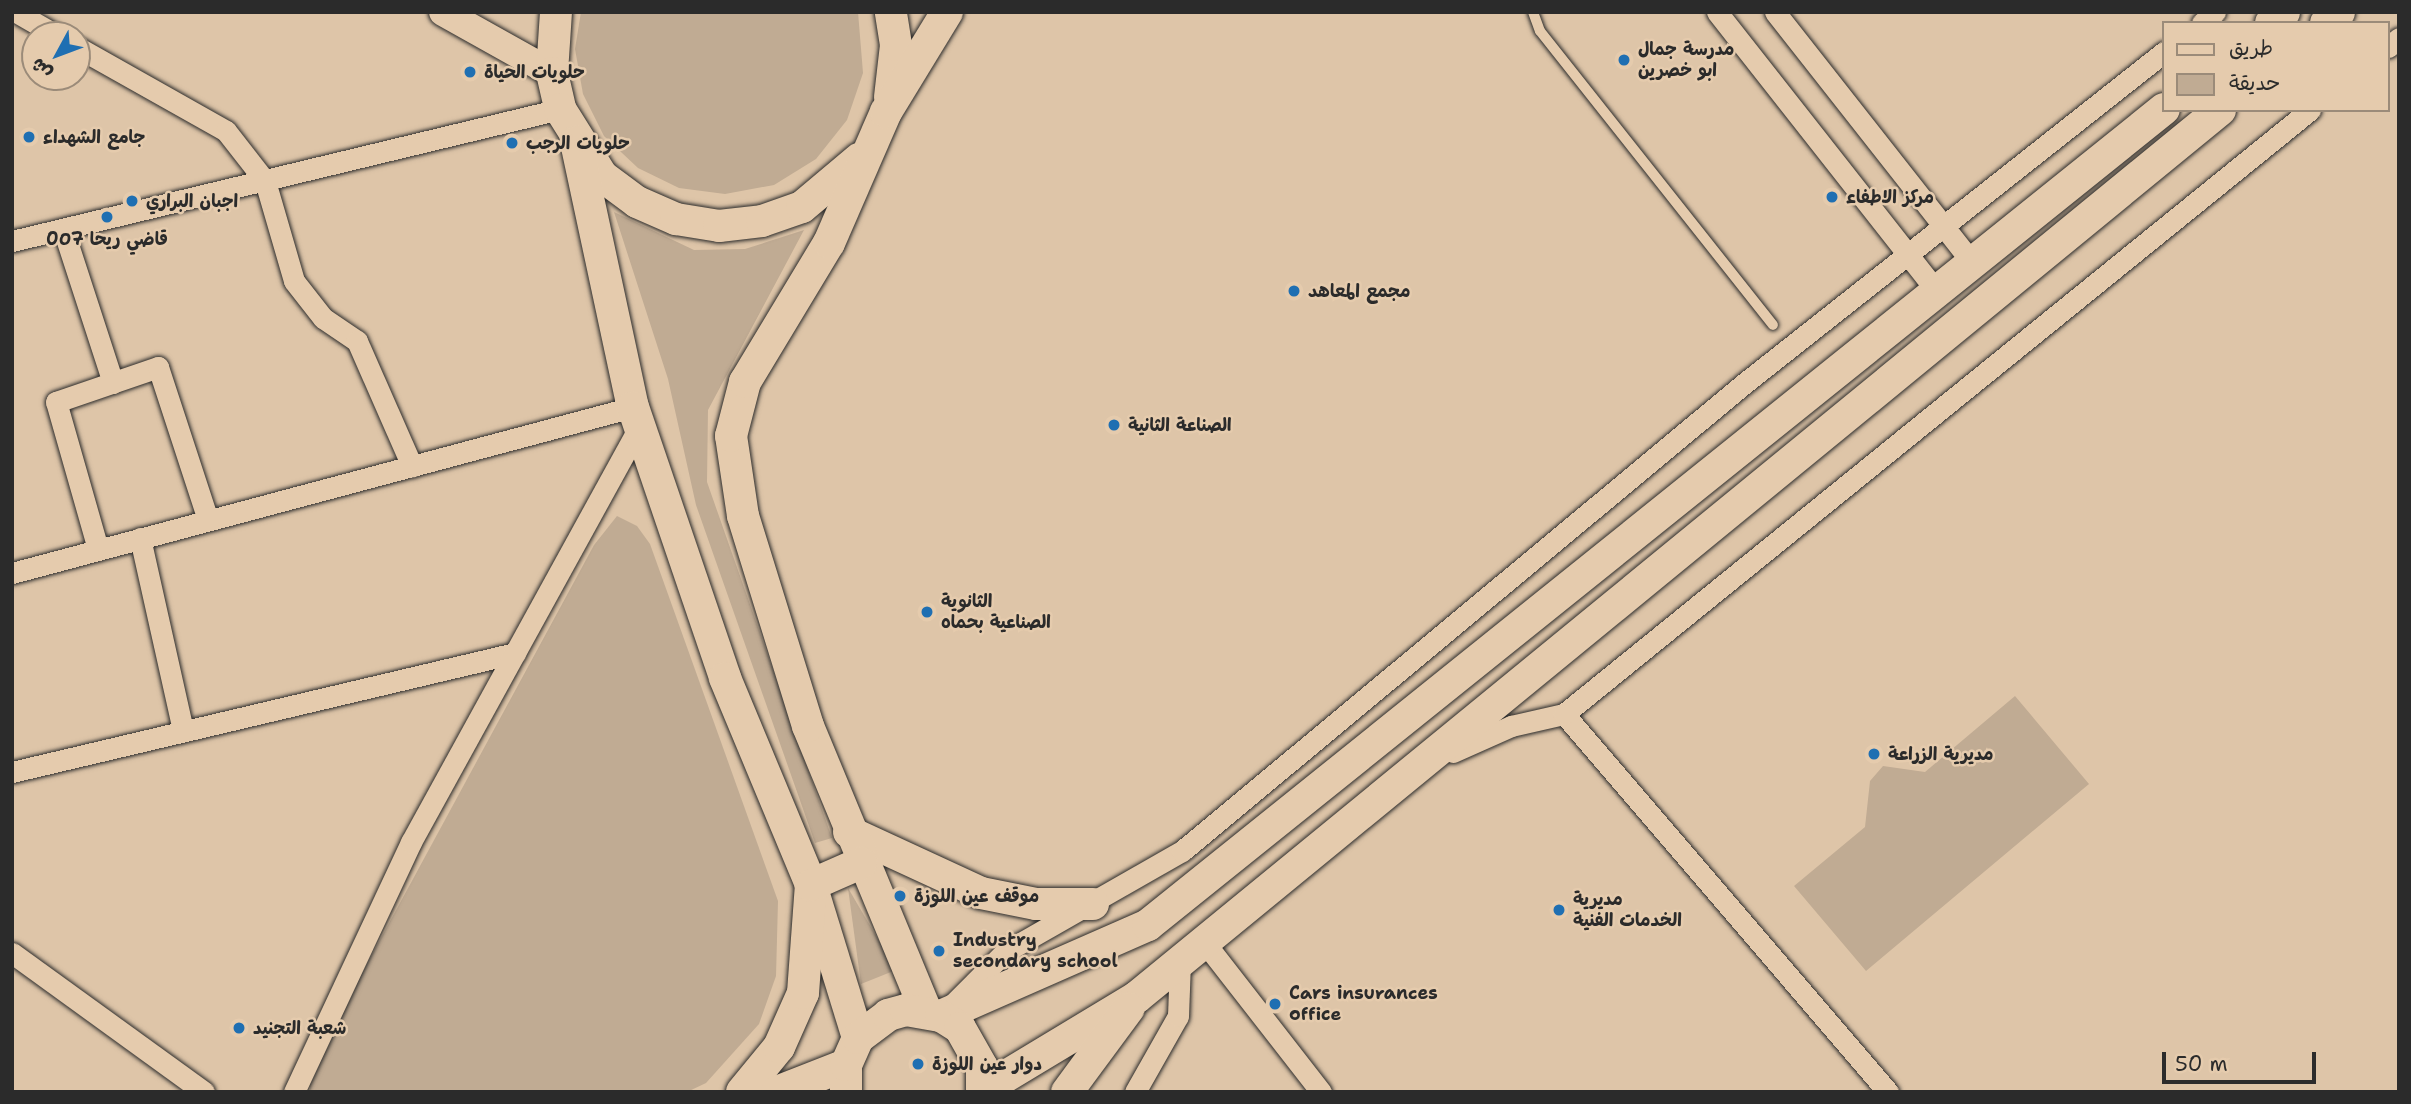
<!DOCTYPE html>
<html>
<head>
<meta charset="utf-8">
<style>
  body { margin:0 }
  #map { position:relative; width:2411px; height:1104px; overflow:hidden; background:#dec5a8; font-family:"Shantell Sans","Playpen Sans Arabic",sans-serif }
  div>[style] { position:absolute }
  .green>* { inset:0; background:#c0ab93 }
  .roads { filter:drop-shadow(0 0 2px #2b2b2b) drop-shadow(0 0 2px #2b2b2b) }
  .service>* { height:10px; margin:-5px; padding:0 5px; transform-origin:5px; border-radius:5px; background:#e5cbad }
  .minor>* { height:21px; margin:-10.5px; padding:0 10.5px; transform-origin:10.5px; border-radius:10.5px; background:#e5cbad }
  .secondary>* { height:28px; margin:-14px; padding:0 14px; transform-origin:14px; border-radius:14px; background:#e5cbad }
  .primary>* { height:32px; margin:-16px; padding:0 16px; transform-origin:16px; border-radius:16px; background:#e5cbad }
  .dots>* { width:19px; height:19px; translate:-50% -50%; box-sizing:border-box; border:4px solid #e5cbad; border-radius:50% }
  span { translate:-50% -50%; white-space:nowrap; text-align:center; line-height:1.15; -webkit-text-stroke:5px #e5cbad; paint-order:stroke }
  .poi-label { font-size:18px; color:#2b2b2b; font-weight:700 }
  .left { translate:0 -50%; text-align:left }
  .frame { position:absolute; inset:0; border:14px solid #2b2b2b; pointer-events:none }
  .legend { position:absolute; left:2162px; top:21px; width:228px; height:91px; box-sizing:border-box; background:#e5cbad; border:2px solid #9b8b79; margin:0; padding:9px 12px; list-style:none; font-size:21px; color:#2b2b2b }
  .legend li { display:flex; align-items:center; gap:14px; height:35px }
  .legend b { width:35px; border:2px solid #9b8b79 }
  .north { position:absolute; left:21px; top:21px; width:70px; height:70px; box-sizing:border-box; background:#e5cbad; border:2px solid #9b8b79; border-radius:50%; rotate:229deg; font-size:19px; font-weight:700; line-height:28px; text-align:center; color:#2b2b2b }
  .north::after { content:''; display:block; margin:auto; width:24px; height:32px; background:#1f6fb2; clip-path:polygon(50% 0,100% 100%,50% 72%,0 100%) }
  .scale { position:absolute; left:2162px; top:1052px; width:154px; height:32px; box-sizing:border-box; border:4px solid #2b2b2b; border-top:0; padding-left:9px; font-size:21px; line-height:24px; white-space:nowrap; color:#2b2b2b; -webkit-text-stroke:5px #e5cbad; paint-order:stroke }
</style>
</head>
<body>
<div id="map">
  <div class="green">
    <i style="clip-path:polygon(581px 12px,858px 12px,863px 73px,847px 120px,816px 159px,774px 185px,725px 194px,679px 188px,638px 168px,604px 136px,583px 94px,575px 49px)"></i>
    <i style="clip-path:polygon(614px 212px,694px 250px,745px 249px,804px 230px,708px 410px,707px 482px,832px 838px,815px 843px,696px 505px,668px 379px)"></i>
    <i style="clip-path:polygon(617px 516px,637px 526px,650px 544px,778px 901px,776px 976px,759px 1024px,706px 1083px,687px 1092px,310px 1092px,310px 1069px,594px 545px)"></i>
    <i style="clip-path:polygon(2015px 696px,2089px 784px,1866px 971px,1794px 886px,1865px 827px,1870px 781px,1883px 766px,1925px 772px)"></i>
    <i style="clip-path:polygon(848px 888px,896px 970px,861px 984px)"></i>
  </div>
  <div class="roads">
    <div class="service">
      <i style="left:1533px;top:12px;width:20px;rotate:70deg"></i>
      <i style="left:1540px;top:31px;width:375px;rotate:51.6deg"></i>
    </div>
    <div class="minor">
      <i style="left:16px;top:12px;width:46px;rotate:29.9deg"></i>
      <i style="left:1717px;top:12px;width:356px;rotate:51.8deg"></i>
      <i style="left:1775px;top:12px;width:320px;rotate:51.8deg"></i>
      <i style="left:2202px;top:23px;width:17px;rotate:-40deg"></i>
      <i style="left:77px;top:47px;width:171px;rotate:29.4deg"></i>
      <i style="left:226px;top:131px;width:63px;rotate:52deg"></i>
      <i style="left:265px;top:181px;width:104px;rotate:73.8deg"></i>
      <i style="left:294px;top:281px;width:47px;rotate:51.9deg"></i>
      <i style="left:323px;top:318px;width:41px;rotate:34.1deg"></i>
      <i style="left:357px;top:341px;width:137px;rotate:66.3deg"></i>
      <i style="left:2388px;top:47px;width:14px;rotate:-39deg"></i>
      <i style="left:63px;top:229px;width:162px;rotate:72deg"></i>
      <i style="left:12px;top:241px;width:564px;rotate:-13.54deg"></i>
      <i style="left:140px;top:538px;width:198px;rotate:77.4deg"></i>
      <i style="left:98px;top:549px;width:153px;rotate:-105.9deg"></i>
      <i style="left:56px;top:402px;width:108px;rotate:-18.9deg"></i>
      <i style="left:158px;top:367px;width:161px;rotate:71.9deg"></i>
      <i style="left:12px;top:573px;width:643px;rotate:-14.97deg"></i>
      <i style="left:1564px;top:714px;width:498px;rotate:49.4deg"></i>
      <i style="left:1453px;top:752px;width:64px;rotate:-24.1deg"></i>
      <i style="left:1511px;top:726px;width:54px;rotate:-12.8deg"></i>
      <i style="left:1564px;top:714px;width:960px;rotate:-39deg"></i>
      <i style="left:12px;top:772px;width:517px;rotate:-13.31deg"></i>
      <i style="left:1205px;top:943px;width:189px;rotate:52.1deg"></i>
      <i style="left:12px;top:953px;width:237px;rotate:35.9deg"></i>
      <i style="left:952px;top:1005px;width:75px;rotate:-45deg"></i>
      <i style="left:1005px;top:952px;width:204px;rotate:-29.7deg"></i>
      <i style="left:1182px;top:851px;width:734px;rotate:-39.75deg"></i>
      <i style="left:1746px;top:382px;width:533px;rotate:-38.29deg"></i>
      <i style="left:294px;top:1092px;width:276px;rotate:-64.9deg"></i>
      <i style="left:411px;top:842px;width:474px;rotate:-61.2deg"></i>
      <i style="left:1135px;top:1092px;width:87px;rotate:-60.5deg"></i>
      <i style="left:1178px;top:1016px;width:54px;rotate:-87.9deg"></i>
    </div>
    <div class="secondary">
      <i style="left:443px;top:12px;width:125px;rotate:29.2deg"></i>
    </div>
    <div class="primary">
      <i style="left:556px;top:12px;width:61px;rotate:93.8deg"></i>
      <i style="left:552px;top:73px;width:37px;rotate:77deg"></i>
      <i style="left:560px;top:109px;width:79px;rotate:57.9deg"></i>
      <i style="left:602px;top:176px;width:44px;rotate:36.6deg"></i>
      <i style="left:637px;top:202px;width:43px;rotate:23.6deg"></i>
      <i style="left:676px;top:219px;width:44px;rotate:9.2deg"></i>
      <i style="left:719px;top:226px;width:43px;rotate:-6.6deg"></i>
      <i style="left:762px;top:221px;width:42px;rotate:-19.3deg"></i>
      <i style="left:802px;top:207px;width:75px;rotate:-40.1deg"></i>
      <i style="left:2271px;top:23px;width:17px;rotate:-40deg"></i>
      <i style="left:2326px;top:23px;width:17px;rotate:-40deg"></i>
      <i style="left:890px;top:97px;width:52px;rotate:-83.4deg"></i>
      <i style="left:896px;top:45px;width:33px;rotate:-99deg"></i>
      <i style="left:576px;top:142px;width:271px;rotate:77.9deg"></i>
      <i style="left:633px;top:407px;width:286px;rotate:71.2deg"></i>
      <i style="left:725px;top:678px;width:224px;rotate:67.4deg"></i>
      <i style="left:811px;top:885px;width:160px;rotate:72.9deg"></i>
      <i style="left:849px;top:832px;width:145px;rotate:24.8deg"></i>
      <i style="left:981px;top:893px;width:56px;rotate:11.3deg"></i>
      <i style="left:1036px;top:904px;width:57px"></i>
      <i style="left:926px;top:1011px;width:308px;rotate:-112.5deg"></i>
      <i style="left:808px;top:726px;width:220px;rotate:-107.2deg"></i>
      <i style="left:743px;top:516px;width:81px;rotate:-98.5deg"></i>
      <i style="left:731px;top:436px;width:56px;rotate:-75.5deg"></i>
      <i style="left:745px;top:382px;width:162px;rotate:-58.9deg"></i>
      <i style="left:829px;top:243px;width:143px;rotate:-66.5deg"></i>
      <i style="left:886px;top:112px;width:117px;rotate:-58.6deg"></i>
      <i style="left:941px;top:1016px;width:226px;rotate:-23.7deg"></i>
      <i style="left:1148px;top:925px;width:1303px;rotate:-38.77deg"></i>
      <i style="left:983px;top:1090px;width:180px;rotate:-31.1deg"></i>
      <i style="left:1137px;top:997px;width:1400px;rotate:-39.32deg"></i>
      <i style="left:742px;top:1092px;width:58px;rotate:-50.6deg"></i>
      <i style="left:779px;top:1047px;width:59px;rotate:-66deg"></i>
      <i style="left:803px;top:993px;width:108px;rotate:-85.8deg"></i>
      <i style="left:811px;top:885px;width:55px;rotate:-23.7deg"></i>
      <i style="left:777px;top:1092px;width:74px;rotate:-21.4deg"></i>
      <i style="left:846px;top:1092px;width:27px;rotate:-90deg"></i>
      <i style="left:846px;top:1065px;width:30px;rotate:-66deg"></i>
      <i style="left:858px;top:1038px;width:38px;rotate:-37deg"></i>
      <i style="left:888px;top:1015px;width:19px;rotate:-16deg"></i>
      <i style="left:906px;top:1010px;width:36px;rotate:10deg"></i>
      <i style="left:941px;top:1016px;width:22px;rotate:32deg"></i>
      <i style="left:960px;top:1028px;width:45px;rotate:60.6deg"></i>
      <i style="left:982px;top:1067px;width:25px;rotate:90deg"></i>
      <i style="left:1067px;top:1092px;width:104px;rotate:-53.6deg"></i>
    </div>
  </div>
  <div class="dots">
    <i style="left:1624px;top:60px;background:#1f6fb2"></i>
    <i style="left:470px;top:72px;background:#1f6fb2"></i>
    <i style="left:29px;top:137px;background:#1f6fb2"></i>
    <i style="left:512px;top:143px;background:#1f6fb2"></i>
    <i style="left:1832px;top:197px;background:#1f6fb2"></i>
    <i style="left:132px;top:201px;background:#1f6fb2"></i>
    <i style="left:107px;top:217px;background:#1f6fb2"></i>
    <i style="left:1294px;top:291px;background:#1f6fb2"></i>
    <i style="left:1114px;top:425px;background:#1f6fb2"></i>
    <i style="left:927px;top:612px;background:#1f6fb2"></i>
    <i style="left:1874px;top:754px;background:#1f6fb2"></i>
    <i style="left:900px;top:896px;background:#1f6fb2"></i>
    <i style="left:1559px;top:910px;background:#1f6fb2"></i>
    <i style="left:939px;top:951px;background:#1f6fb2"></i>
    <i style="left:1275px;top:1004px;background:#1f6fb2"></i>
    <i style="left:239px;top:1028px;background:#1f6fb2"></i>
    <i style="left:918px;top:1064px;background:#1f6fb2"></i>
  </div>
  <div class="poi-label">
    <span class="left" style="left:1638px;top:60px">مدرسة جمال<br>ابو خصرين</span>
    <span class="left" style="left:484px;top:72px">حلويات الحياة</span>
    <span class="left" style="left:43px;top:137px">جامع الشهداء</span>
    <span class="left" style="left:526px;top:143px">حلويات الرجب</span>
    <span class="left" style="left:1846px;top:197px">مركز الاطفاء</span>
    <span class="left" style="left:146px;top:201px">اجبان البراري</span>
    <span style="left:107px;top:239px">قاضي ريحا 007</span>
    <span class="left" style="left:1308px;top:291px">مجمع المعاهد</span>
    <span class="left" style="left:1128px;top:425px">الصناعة الثانية</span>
    <span class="left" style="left:941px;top:612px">الثانوية<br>الصناعية بحماه</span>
    <span class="left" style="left:1888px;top:754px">مديرية الزراعة</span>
    <span class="left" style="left:914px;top:896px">موقف عين اللوزة</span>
    <span class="left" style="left:1573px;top:910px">مديرية<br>الخدمات الفنية</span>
    <span class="left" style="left:953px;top:951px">Industry<br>secondary school</span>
    <span class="left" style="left:1289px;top:1004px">Cars insurances<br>office</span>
    <span class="left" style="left:253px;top:1028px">شعبة التجنيد</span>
    <span class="left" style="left:932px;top:1064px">دوار عين اللوزة</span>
  </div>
  <div class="frame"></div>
  <ul class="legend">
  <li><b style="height:9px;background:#e5cbad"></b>طريق</li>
  <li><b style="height:19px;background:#c0ab93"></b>حديقة</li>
  </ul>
  <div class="north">ش</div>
  <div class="scale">50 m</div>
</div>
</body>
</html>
